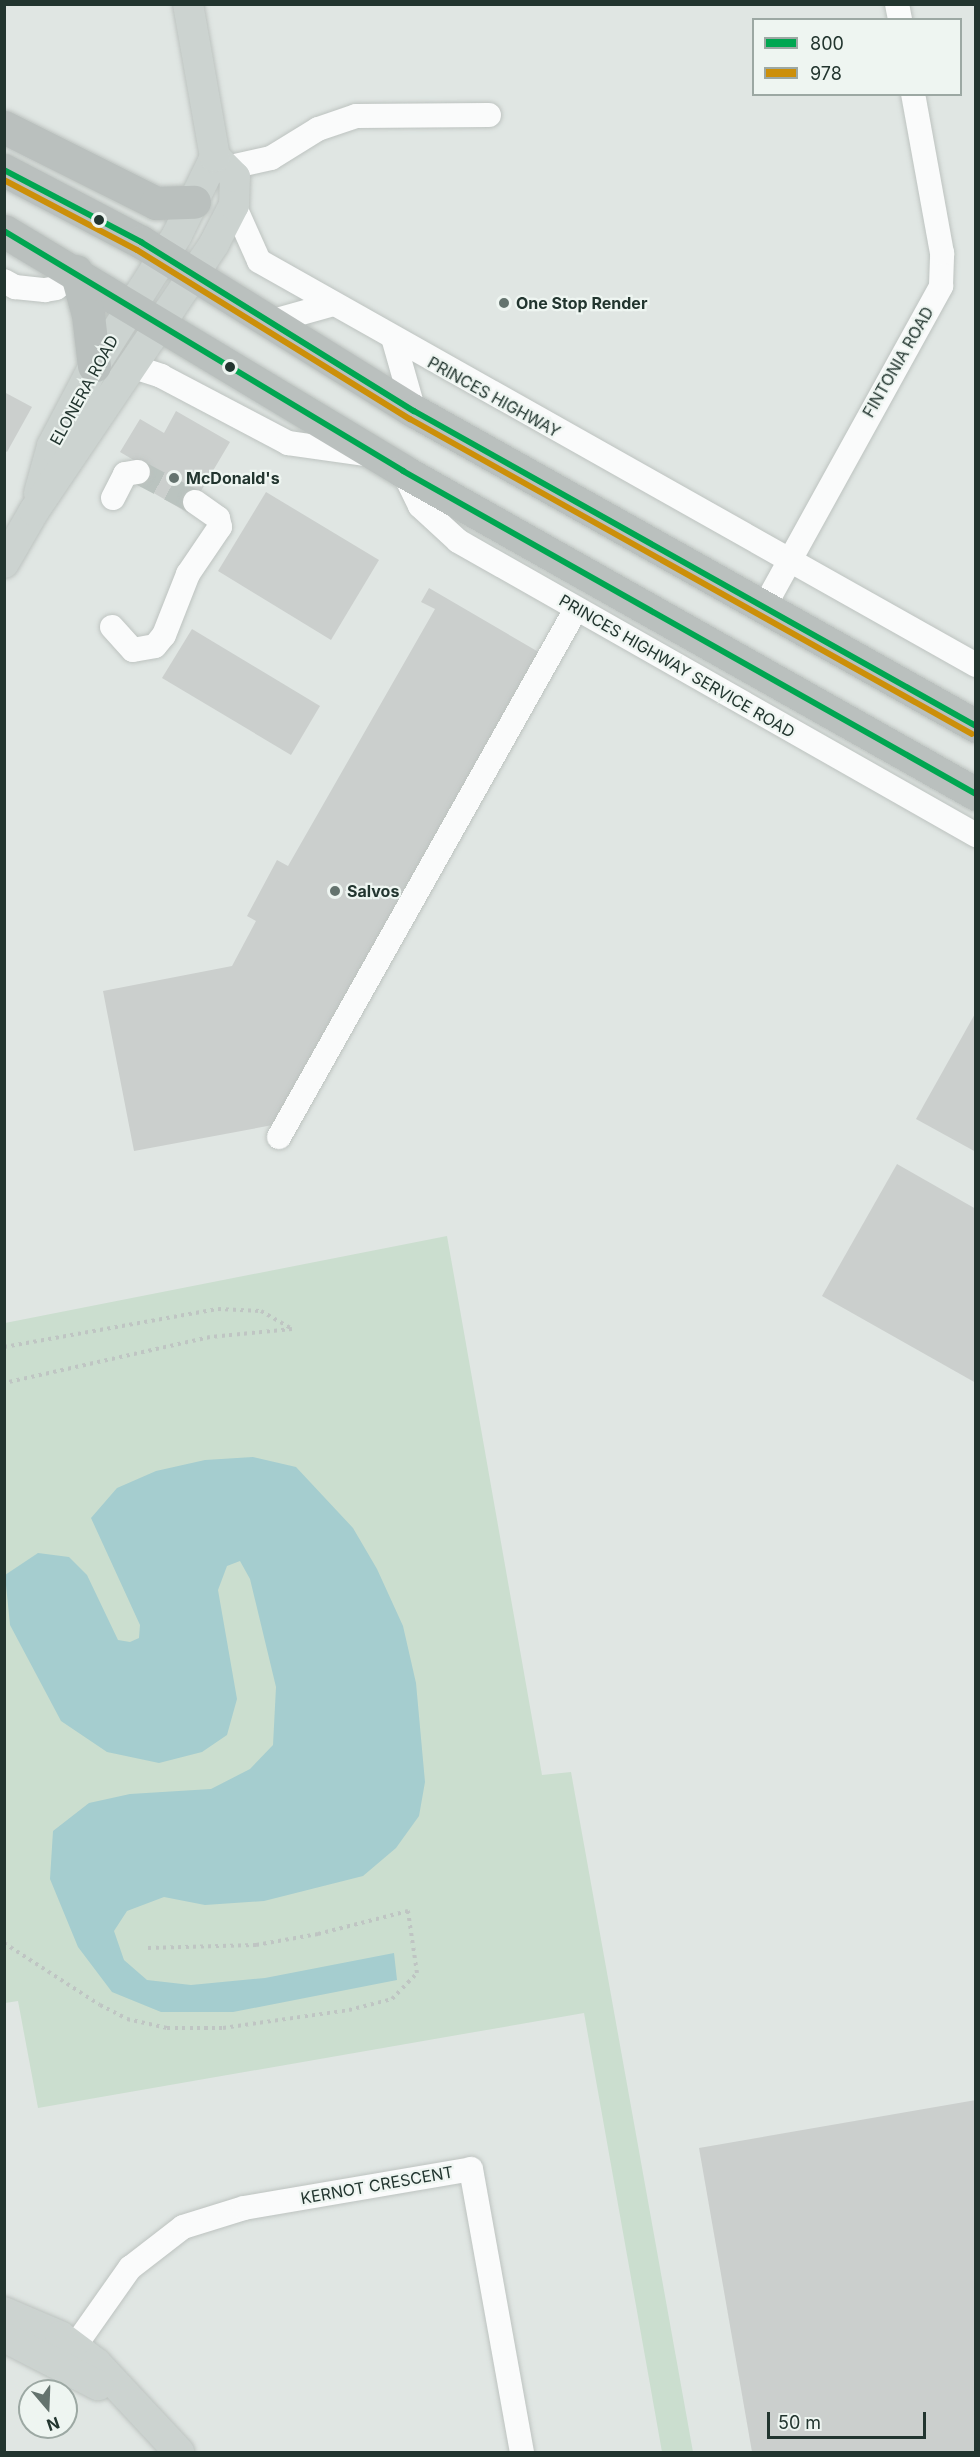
<!DOCTYPE html>
<html>
<head>
<meta charset="utf-8">
<style>
  body { margin:0 }
  #map { position:relative; width:980px; height:2457px; overflow:hidden; background:#e0e6e3; font-family:Inter,sans-serif }
  div>[style] { position:absolute }
  .green>* { inset:0; background:#cbdecf }
  .water>* { inset:0; background:#a5cdcf }
  .building>* { inset:0; background:#cbcfcd }
  .minor-tunnel>* { height:24px; margin-top:-12px; transform-origin:0; background:repeating-linear-gradient(90deg,#bac3bf 0 24px,transparent 0 36px) }
  .path>* { height:4px; margin-top:-2px; transform-origin:0; background:repeating-linear-gradient(90deg,#bfc5c3 0 3px,transparent 0 7.5px) }
  .roads { filter:drop-shadow(0 0 2px #bdc3c0) drop-shadow(0 0 2px #bdc3c0) }
  .minor>* { height:24px; margin:-12px; padding:0 12px; transform-origin:12px; border-radius:12px; background:#fafbfb }
  .major>* { height:30px; margin:-15px; padding:0 15px; transform-origin:15px; border-radius:15px; background:#ccd3d0 }
  .highway>* { height:33px; margin:-16.5px; padding:0 16.5px; transform-origin:16.5px; border-radius:16.5px; background:#bac0be }
  .bus-1>* { height:6px; margin:-3px; padding:0 3px; transform-origin:3px; border-radius:3px; background:#00a651 }
  .bus-2>* { height:6px; margin:-3px; padding:0 3px; transform-origin:3px; border-radius:3px; background:#cc8f09 }
  .dots>* { width:16px; height:16px; translate:-50% -50%; box-sizing:border-box; border:3px solid #eef5f1; border-radius:50% }
  span { translate:-50% -50%; white-space:nowrap; text-align:center; line-height:1.15; -webkit-text-stroke:4.5px #eef5f1; paint-order:stroke }
  .poi-label { font-size:16px; color:#22352f; font-weight:700 }
  .left { translate:0 -50%; text-align:left }
  .street-label { font-size:16px; color:#22352f }
  .frame { position:absolute; inset:0; border:6px solid #22352f; pointer-events:none }
  .legend { position:absolute; left:752px; top:18px; width:210px; height:78px; box-sizing:border-box; background:#eef5f1; border:2px solid #9ca8a3; margin:0; padding:8px 10px; list-style:none; font-size:18px; color:#22352f }
  .legend li { display:flex; align-items:center; gap:12px; height:30px }
  .legend b { width:30px; border:2px solid #9ca8a3 }
  .north { position:absolute; left:18px; top:2379px; width:60px; height:60px; box-sizing:border-box; background:#eef5f1; border:2px solid #9ca8a3; border-radius:50%; rotate:161deg; font-size:16px; font-weight:700; line-height:24px; text-align:center; color:#22352f }
  .north::after { content:''; display:block; margin:auto; width:21px; height:27px; background:#64736e; clip-path:polygon(50% 0,100% 100%,50% 72%,0 100%) }
  .scale { position:absolute; left:767px; top:2412px; width:159px; height:27px; box-sizing:border-box; border:3px solid #22352f; border-top:0; padding-left:8px; font-size:18px; line-height:21px; white-space:nowrap; color:#22352f; -webkit-text-stroke:4px #eef5f1; paint-order:stroke }
</style>
</head>
<body>
<div id="map">
  <div class="green">
    <i style="clip-path:polygon(447px 1236px,542px 1775px,571px 1772px,693px 2452px,662px 2452px,584px 2013px,38px 2108px,18px 2001px,5px 2003px,5px 1323px)"></i>
  </div>
  <div class="water">
    <i style="clip-path:polygon(253px 1457px,296px 1467px,353px 1528px,377px 1569px,403px 1626px,416px 1683px,425px 1782px,419px 1816px,396px 1848px,363px 1876px,264px 1901px,205px 1905px,164px 1897px,127px 1911px,114px 1931px,124px 1960px,147px 1980px,191px 1985px,265px 1978px,394px 1953px,397px 1980px,233px 2012px,161px 2012px,112px 1992px,78px 1947px,50px 1879px,53px 1831px,89px 1803px,130px 1794px,211px 1789px,250px 1769px,273px 1745px,276px 1687px,250px 1579px,240px 1561px,227px 1566px,218px 1590px,237px 1699px,227px 1735px,202px 1752px,159px 1763px,107px 1752px,61px 1721px,10px 1625px,5px 1575px,38px 1553px,69px 1557px,87px 1575px,118px 1640px,130px 1642px,139px 1638px,140px 1625px,91px 1518px,117px 1488px,156px 1471px,205px 1460px)"></i>
  </div>
  <div class="building">
    <i style="clip-path:polygon(4px 392px,32px 407px,7px 452px,4px 450px)"></i>
    <i style="clip-path:polygon(176px 411px,230px 442px,188px 513px,133px 481px,142px 465px,120px 452px,140px 419px,164px 433px)"></i>
    <i style="clip-path:polygon(266px 492px,379px 560px,331px 640px,218px 571px)"></i>
    <i style="clip-path:polygon(429px 588px,542px 654px,278px 1124px,134px 1151px,103px 991px,232px 966px,256px 921px,247px 916px,277px 860px,288px 866px,435px 609px,421px 602px)"></i>
    <i style="clip-path:polygon(192px 629px,320px 706px,291px 755px,162px 678px)"></i>
    <i style="clip-path:polygon(976px 1012px,976px 1152px,916px 1119px)"></i>
    <i style="clip-path:polygon(897px 1164px,976px 1209px,976px 1383px,822px 1296px)"></i>
    <i style="clip-path:polygon(976px 2100px,976px 2452px,752px 2452px,699px 2148px)"></i>
  </div>
  <div class="minor-tunnel">
    <i style="left:138px;top:472px;width:64px;rotate:27.8deg"></i>
  </div>
  <div class="path">
    <i style="left:4px;top:1347px;width:217px;rotate:-10.1deg"></i>
    <i style="left:218px;top:1309px;width:43px;rotate:2.7deg"></i>
    <i style="left:261px;top:1311px;width:36px;rotate:30deg"></i>
    <i style="left:292px;top:1329px;width:82px;rotate:174.4deg"></i>
    <i style="left:210px;top:1337px;width:211px;rotate:167.4deg"></i>
    <i style="left:4px;top:1943px;width:114px;rotate:32.9deg"></i>
    <i style="left:100px;top:2005px;width:30px;rotate:27deg"></i>
    <i style="left:127px;top:2019px;width:41px;rotate:12.7deg"></i>
    <i style="left:167px;top:2028px;width:56px"></i>
    <i style="left:223px;top:2028px;width:127px;rotate:-8.1deg"></i>
    <i style="left:349px;top:2010px;width:44px;rotate:-14.3deg"></i>
    <i style="left:392px;top:1999px;width:36px;rotate:-46deg"></i>
    <i style="left:417px;top:1973px;width:63px;rotate:-98.3deg"></i>
    <i style="left:408px;top:1911px;width:93px;rotate:165.7deg"></i>
    <i style="left:318px;top:1934px;width:63px;rotate:169.9deg"></i>
    <i style="left:256px;top:1945px;width:109px;rotate:178.4deg"></i>
  </div>
  <div class="roads">
    <div class="minor">
      <i style="left:897px;top:4px;width:16px;rotate:79deg"></i>
      <i style="left:226px;top:168px;width:46px;rotate:-12.5deg"></i>
      <i style="left:271px;top:158px;width:55px;rotate:-31.7deg"></i>
      <i style="left:318px;top:129px;width:40px;rotate:-18.9deg"></i>
      <i style="left:356px;top:116px;width:133px;rotate:-0.4deg"></i>
      <i style="left:234px;top:205px;width:61px;rotate:65.9deg"></i>
      <i style="left:259px;top:261px;width:823px;rotate:29.4deg"></i>
      <i style="left:4px;top:281px;width:13px;rotate:29deg"></i>
      <i style="left:15px;top:287px;width:30px;rotate:6deg"></i>
      <i style="left:45px;top:290px;width:11px;rotate:-10deg"></i>
      <i style="left:56px;top:288px;width:26px;rotate:-40deg"></i>
      <i style="left:273px;top:321px;width:63px;rotate:-15.6deg"></i>
      <i style="left:394px;top:341px;width:73px;rotate:74.1deg"></i>
      <i style="left:131px;top:366px;width:32px;rotate:18deg"></i>
      <i style="left:161px;top:376px;width:144px;rotate:27.8deg"></i>
      <i style="left:288px;top:443px;width:84px;rotate:8.2deg"></i>
      <i style="left:403px;top:471px;width:39px;rotate:64deg"></i>
      <i style="left:420px;top:506px;width:52px;rotate:42.6deg"></i>
      <i style="left:458px;top:541px;width:596px;rotate:29.58deg"></i>
      <i style="left:113px;top:498px;width:27px;rotate:-63deg"></i>
      <i style="left:125px;top:474px;width:13px;rotate:-9deg"></i>
      <i style="left:763px;top:609px;width:369px;rotate:-61.1deg"></i>
      <i style="left:941px;top:286px;width:33px;rotate:-88deg"></i>
      <i style="left:942px;top:253px;width:162px;rotate:-100.3deg"></i>
      <i style="left:112px;top:627px;width:31px;rotate:48deg"></i>
      <i style="left:133px;top:650px;width:22px;rotate:-10deg"></i>
      <i style="left:155px;top:646px;width:14px;rotate:-51deg"></i>
      <i style="left:164px;top:635px;width:66px;rotate:-68.5deg"></i>
      <i style="left:188px;top:574px;width:57px;rotate:-55.8deg"></i>
      <i style="left:220px;top:527px;width:9px;rotate:-103deg"></i>
      <i style="left:218px;top:518px;width:28px;rotate:-145deg"></i>
      <i style="left:279px;top:1137px;width:606px;rotate:-60.64deg"></i>
      <i style="left:65px;top:2360px;width:113px;rotate:-54.8deg"></i>
      <i style="left:130px;top:2268px;width:67px;rotate:-37.7deg"></i>
      <i style="left:183px;top:2227px;width:64px;rotate:-17.3deg"></i>
      <i style="left:244px;top:2208px;width:230px;rotate:-9.7deg"></i>
      <i style="left:471px;top:2169px;width:288px;rotate:79.8deg"></i>
    </div>
    <div class="major">
      <i style="left:39px;top:493px;width:49px;rotate:-74.5deg"></i>
      <i style="left:52px;top:446px;width:90px;rotate:-62.3deg"></i>
      <i style="left:94px;top:366px;width:155px;rotate:-57.6deg"></i>
      <i style="left:177px;top:235px;width:87px;rotate:-64deg"></i>
      <i style="left:4px;top:563px;width:60px;rotate:-60deg"></i>
      <i style="left:34px;top:511px;width:322px;rotate:-56deg"></i>
      <i style="left:214px;top:244px;width:44px;rotate:-62.9deg"></i>
      <i style="left:234px;top:205px;width:28px;rotate:-88deg"></i>
      <i style="left:235px;top:177px;width:28px;rotate:-135deg"></i>
      <i style="left:215px;top:157px;width:155px;rotate:-100deg"></i>
      <i style="left:4px;top:2312px;width:61px;rotate:23.2deg"></i>
      <i style="left:60px;top:2336px;width:45px;rotate:36.9deg"></i>
      <i style="left:96px;top:2363px;width:122px;rotate:47deg"></i>
      <i style="left:4px;top:2337px;width:106px;rotate:27.1deg"></i>
    </div>
    <div class="highway">
      <i style="left:4px;top:127px;width:170px;rotate:26.6deg"></i>
      <i style="left:156px;top:203px;width:38px;rotate:-2deg"></i>
      <i style="left:4px;top:170px;width:155px;rotate:27.7deg"></i>
      <i style="left:141px;top:242px;width:321px;rotate:31.8deg"></i>
      <i style="left:414px;top:411px;width:644px;rotate:29.27deg"></i>
      <i style="left:4px;top:231px;width:466px;rotate:31deg"></i>
      <i style="left:403px;top:471px;width:658px;rotate:29.41deg"></i>
      <i style="left:76px;top:271px;width:46px;rotate:74.7deg"></i>
      <i style="left:88px;top:315px;width:51px;rotate:83.3deg"></i>
    </div>
  </div>
  <div class="bus-1">
    <i style="left:4px;top:170px;width:155px;rotate:27.7deg"></i>
    <i style="left:141px;top:242px;width:321px;rotate:31.8deg"></i>
    <i style="left:414px;top:411px;width:644px;rotate:29.27deg"></i>
    <i style="left:4px;top:231px;width:466px;rotate:31deg"></i>
    <i style="left:403px;top:471px;width:658px;rotate:29.41deg"></i>
  </div>
  <div class="bus-2">
    <i style="left:4px;top:180px;width:150px;rotate:27.8deg"></i>
    <i style="left:137px;top:250px;width:321px;rotate:31.8deg"></i>
    <i style="left:410px;top:419px;width:644px;rotate:29.27deg"></i>
  </div>
  <div class="dots">
    <i style="left:99px;top:220px;background:#22352f"></i>
    <i style="left:504px;top:303px;background:#64736e"></i>
    <i style="left:230px;top:367px;background:#22352f"></i>
    <i style="left:174px;top:478px;background:#64736e"></i>
    <i style="left:335px;top:891px;background:#64736e"></i>
  </div>
  <div class="poi-label">
    <span class="left" style="left:516px;top:303px">One Stop Render</span>
    <span class="left" style="left:186px;top:478px">McDonald's</span>
    <span class="left" style="left:347px;top:891px">Salvos</span>
  </div>
  <div class="street-label">
    <span style="left:898px;top:362px;rotate:-60deg">FINTONIA ROAD</span>
    <span style="left:84px;top:390px;rotate:-61deg">ELONERA ROAD</span>
    <span style="left:494px;top:397px;rotate:29deg">PRINCES HIGHWAY</span>
    <span style="left:677px;top:666px;rotate:30deg">PRINCES HIGHWAY SERVICE ROAD</span>
    <span style="left:377px;top:2185px;rotate:-10deg">KERNOT CRESCENT</span>
  </div>
  <div class="frame"></div>
  <ul class="legend">
  <li><b style="height:8px;background:#00a651"></b>800</li>
  <li><b style="height:8px;background:#cc8f09"></b>978</li>
  </ul>
  <div class="north">N</div>
  <div class="scale">50 m</div>
</div>
</body>
</html>
